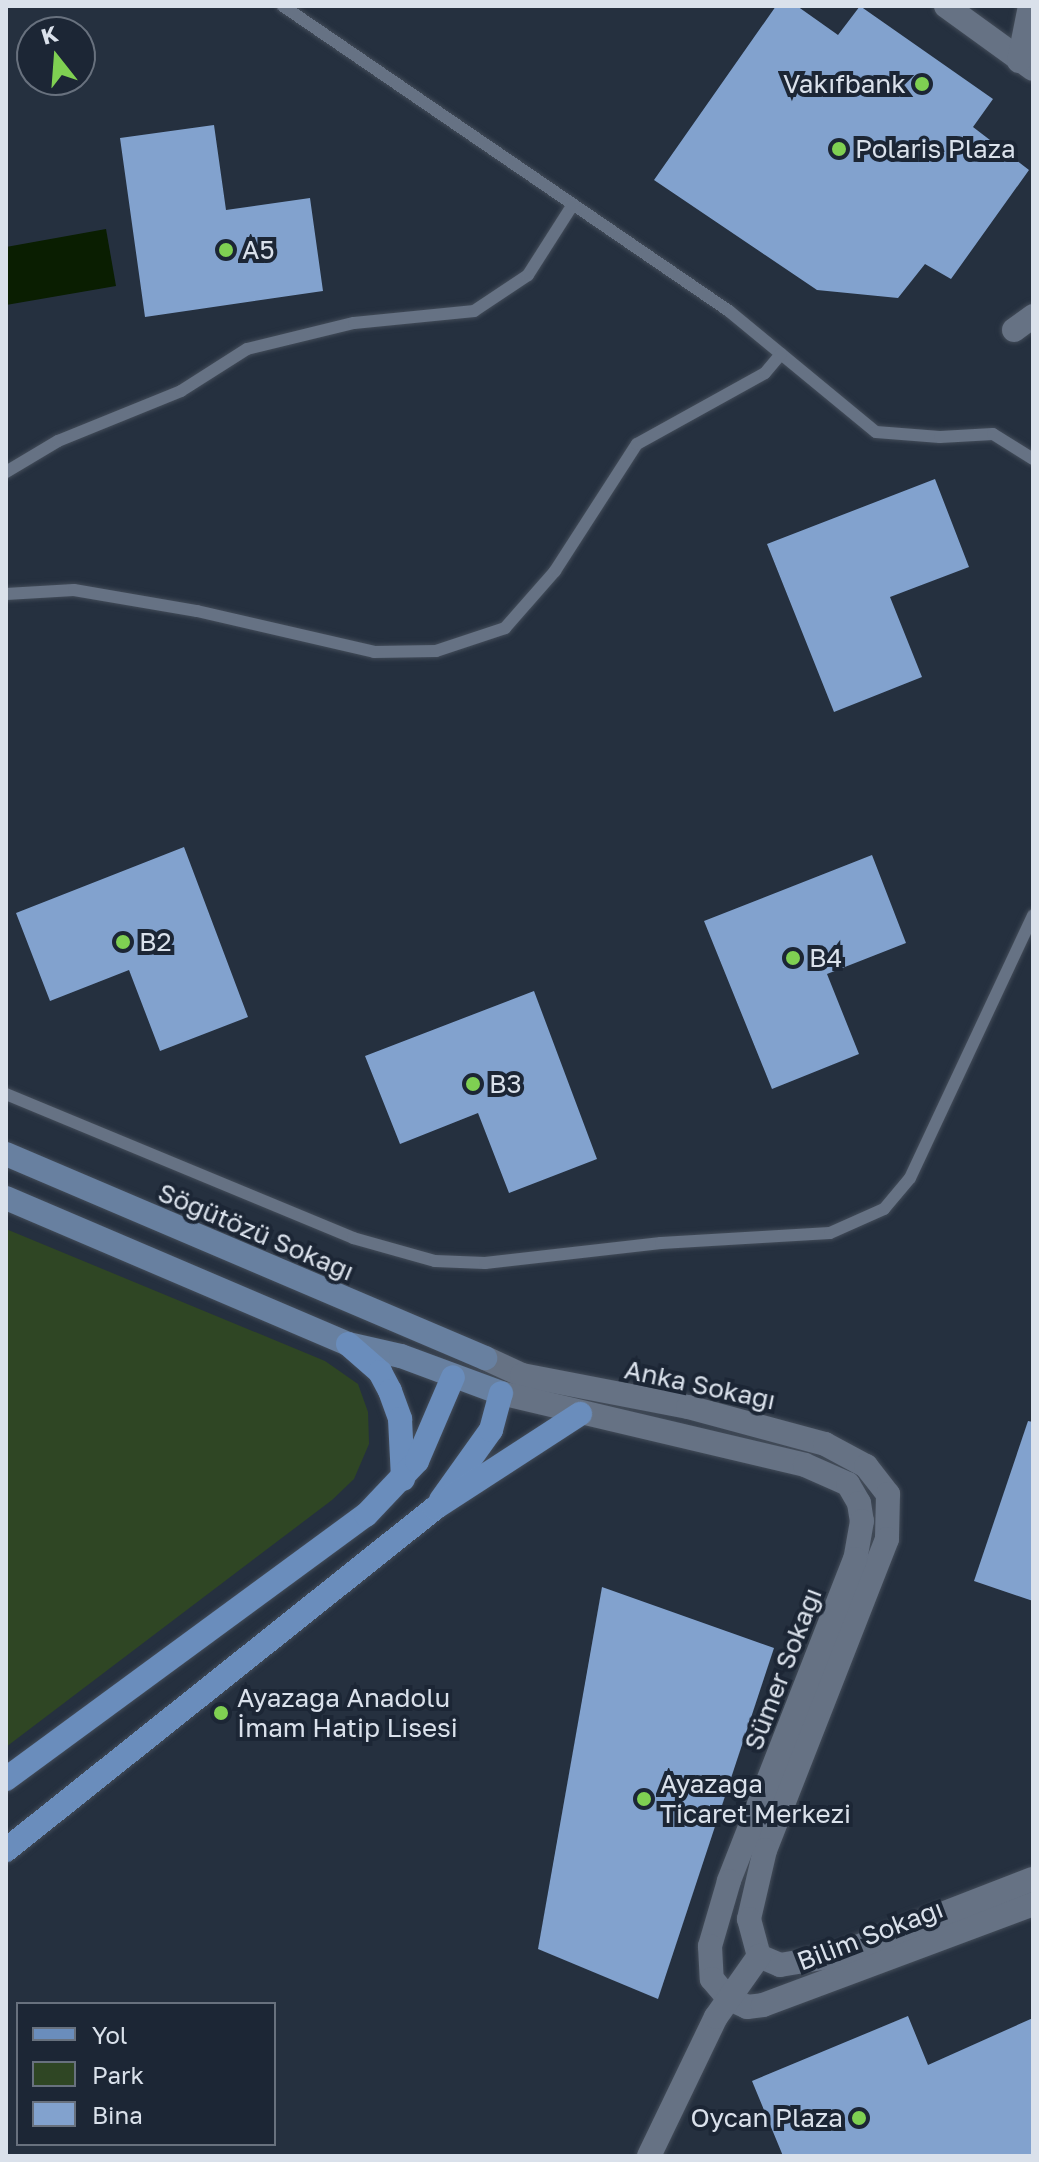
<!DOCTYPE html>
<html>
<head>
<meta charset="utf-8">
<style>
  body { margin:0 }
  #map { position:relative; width:1039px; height:2162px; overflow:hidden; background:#25303f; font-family:"Golos Text",sans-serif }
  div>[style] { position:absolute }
  .green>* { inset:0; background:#2f4624 }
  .water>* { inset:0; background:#0a1e01 }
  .building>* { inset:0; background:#82a2ce }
  .roads { filter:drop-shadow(0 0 2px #434c59) drop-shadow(0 0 2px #434c59) }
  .lane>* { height:12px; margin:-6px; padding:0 6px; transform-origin:6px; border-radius:6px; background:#667284 }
  .street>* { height:24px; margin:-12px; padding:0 12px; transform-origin:12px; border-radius:12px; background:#667284 }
  .secondary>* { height:24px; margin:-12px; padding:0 12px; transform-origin:12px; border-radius:12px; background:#6880a0 }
  .primary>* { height:24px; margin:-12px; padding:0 12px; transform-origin:12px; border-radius:12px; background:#6a8dbc }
  .dots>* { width:22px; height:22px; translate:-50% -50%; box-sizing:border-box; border:4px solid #1c2635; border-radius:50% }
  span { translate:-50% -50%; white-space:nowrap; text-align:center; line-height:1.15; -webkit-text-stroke:8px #1c2635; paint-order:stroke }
  .poi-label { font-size:26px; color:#dae1eb }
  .right { translate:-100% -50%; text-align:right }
  .left { translate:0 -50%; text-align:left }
  .street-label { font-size:26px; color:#dae1eb }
  .frame { position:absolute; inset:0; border:8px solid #dae1eb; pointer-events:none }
  .legend { position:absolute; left:16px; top:2002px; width:260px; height:144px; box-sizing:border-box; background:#1c2635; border:2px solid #68717e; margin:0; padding:10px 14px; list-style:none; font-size:24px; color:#dae1eb }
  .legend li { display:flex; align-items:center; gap:16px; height:40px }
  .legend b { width:40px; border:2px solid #68717e }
  .north { position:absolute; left:16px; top:16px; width:80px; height:80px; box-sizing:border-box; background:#1c2635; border:2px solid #68717e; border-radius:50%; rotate:343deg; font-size:22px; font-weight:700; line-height:32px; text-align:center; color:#dae1eb }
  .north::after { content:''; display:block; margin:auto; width:28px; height:36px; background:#7fd052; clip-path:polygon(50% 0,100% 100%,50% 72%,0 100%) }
</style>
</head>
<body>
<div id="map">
  <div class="green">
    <i style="clip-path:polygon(6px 1229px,325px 1361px,358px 1384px,368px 1412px,369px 1444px,354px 1479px,332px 1500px,6px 1747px)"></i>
  </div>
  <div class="water">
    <i style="clip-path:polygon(106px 229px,116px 286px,6px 305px,6px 247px)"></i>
  </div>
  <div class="building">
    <i style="clip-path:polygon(776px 6px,797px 6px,838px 35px,860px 6px,993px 99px,973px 127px,1029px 170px,951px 279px,925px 264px,898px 298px,817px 290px,654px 180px)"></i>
    <i style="clip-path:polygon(214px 125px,226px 210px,310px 198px,323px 291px,145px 317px,120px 138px)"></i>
    <i style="clip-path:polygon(935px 479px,969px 567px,890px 597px,922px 677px,834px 712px,767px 544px)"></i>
    <i style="clip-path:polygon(184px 847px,248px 1017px,160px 1051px,129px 970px,50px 1001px,16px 913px)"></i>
    <i style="clip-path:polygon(872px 855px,906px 943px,827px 974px,859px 1054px,772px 1089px,704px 921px)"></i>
    <i style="clip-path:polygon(534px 991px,597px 1159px,509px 1193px,478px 1113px,400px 1144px,365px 1056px)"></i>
    <i style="clip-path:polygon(1028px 1421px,1033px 1422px,1033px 1601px,974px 1581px)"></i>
    <i style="clip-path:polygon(602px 1587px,774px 1648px,658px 1999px,538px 1949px)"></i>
    <i style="clip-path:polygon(908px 2016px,928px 2065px,1033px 2018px,1033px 2156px,783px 2156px,752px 2081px)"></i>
  </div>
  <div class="roads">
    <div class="lane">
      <i style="left:283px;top:6px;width:540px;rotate:34.37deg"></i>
      <i style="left:729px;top:311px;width:190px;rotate:39.5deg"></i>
      <i style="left:876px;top:432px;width:64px;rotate:4.5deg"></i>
      <i style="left:940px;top:437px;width:53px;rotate:-3.2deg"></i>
      <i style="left:993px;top:434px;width:47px;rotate:32deg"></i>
      <i style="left:6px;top:472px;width:61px;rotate:-30.8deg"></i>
      <i style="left:58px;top:441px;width:133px;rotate:-22.1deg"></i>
      <i style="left:181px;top:391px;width:78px;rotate:-32.5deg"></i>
      <i style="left:247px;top:349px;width:110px;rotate:-13.7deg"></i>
      <i style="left:354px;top:323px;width:121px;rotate:-5.7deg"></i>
      <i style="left:474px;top:311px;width:65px;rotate:-33.7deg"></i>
      <i style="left:528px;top:275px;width:82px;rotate:-57.5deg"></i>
      <i style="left:6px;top:594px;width:68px;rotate:-3.4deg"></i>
      <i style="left:74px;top:590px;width:125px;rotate:9.7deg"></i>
      <i style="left:197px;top:611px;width:182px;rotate:13deg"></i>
      <i style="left:374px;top:652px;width:62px;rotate:-0.9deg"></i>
      <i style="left:436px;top:651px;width:73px;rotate:-18.4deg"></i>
      <i style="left:505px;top:628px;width:76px;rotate:-48.7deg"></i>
      <i style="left:555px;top:571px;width:151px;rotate:-57.2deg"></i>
      <i style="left:637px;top:444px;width:146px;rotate:-29deg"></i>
      <i style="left:765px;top:373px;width:25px;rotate:-50deg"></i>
      <i style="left:6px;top:1094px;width:376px;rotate:22.5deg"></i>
      <i style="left:353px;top:1238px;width:85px;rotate:15.7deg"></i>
      <i style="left:435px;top:1261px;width:50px;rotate:2.3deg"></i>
      <i style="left:485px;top:1263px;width:177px;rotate:-6.5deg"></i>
      <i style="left:661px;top:1243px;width:169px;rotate:-3.4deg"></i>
      <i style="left:830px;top:1233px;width:59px;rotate:-24deg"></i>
      <i style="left:884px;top:1209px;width:40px;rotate:-50deg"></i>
      <i style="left:910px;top:1178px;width:290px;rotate:-64.9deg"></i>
    </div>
    <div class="street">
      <i style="left:946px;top:6px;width:107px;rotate:35.9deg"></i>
      <i style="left:1019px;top:61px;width:56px;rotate:-78.7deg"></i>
      <i style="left:1014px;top:330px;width:24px;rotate:-36deg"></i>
      <i style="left:485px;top:1358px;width:41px;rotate:24.7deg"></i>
      <i style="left:522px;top:1375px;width:169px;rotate:10.9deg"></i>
      <i style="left:688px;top:1407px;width:142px;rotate:15.1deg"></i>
      <i style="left:825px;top:1444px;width:47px;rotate:28.2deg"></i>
      <i style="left:866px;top:1466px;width:36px;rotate:52deg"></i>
      <i style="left:888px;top:1494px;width:45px;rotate:91.3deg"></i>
      <i style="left:887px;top:1539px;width:334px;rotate:111.4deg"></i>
      <i style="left:765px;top:1850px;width:71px;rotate:103.1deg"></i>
      <i style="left:749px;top:1919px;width:38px;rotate:75deg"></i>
      <i style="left:501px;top:1393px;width:312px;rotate:13.3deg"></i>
      <i style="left:805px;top:1465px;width:47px;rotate:23.8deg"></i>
      <i style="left:848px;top:1484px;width:22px;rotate:60deg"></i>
      <i style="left:859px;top:1503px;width:18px;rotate:81deg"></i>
      <i style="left:862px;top:1521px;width:39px;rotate:100deg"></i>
      <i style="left:855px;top:1559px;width:346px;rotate:111.4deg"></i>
      <i style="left:729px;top:1881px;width:68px;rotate:106.3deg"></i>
      <i style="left:710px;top:1946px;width:33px;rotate:87deg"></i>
      <i style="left:712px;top:1979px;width:25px;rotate:50deg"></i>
      <i style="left:728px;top:1998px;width:21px;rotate:25deg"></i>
      <i style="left:747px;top:2007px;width:16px;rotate:-7deg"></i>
      <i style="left:763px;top:2005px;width:288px;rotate:-20.5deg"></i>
      <i style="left:759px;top:1956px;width:23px;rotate:23deg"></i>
      <i style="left:780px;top:1965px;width:55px;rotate:-9.5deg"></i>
      <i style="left:834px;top:1956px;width:213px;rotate:-21.2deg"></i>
      <i style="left:649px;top:2156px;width:154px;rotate:-64.3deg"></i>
      <i style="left:716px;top:2017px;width:75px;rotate:-54.8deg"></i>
    </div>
    <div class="secondary">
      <i style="left:6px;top:1154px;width:521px;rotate:23.07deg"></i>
      <i style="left:6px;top:1198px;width:372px;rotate:23.1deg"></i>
      <i style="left:348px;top:1344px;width:54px;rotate:12.8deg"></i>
      <i style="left:401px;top:1356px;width:107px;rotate:20.3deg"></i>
    </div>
    <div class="primary">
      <i style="left:348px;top:1344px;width:43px;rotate:41.2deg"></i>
      <i style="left:380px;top:1372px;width:21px;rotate:62deg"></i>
      <i style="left:390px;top:1391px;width:30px;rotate:70deg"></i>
      <i style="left:400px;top:1419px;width:60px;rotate:87.1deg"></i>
      <i style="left:441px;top:1500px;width:86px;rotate:-54.5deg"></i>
      <i style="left:491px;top:1430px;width:38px;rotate:-75deg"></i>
      <i style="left:6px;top:1779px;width:446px;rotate:-36.3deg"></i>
      <i style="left:366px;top:1515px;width:74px;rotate:-46.6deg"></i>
      <i style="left:417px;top:1461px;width:91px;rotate:-66.8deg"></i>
      <i style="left:6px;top:1850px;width:549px;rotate:-38.56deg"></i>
      <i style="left:435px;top:1508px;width:173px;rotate:-33deg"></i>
    </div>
  </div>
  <div class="dots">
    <i style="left:922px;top:84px;background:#7fd052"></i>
    <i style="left:839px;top:149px;background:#7fd052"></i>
    <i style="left:226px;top:250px;background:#7fd052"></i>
    <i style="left:123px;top:942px;background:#7fd052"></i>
    <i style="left:793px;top:958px;background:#7fd052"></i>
    <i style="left:473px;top:1084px;background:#7fd052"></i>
    <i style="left:221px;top:1713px;background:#7fd052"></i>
    <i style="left:644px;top:1799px;background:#7fd052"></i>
    <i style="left:859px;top:2118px;background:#7fd052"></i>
  </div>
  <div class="poi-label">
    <span class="right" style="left:906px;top:84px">Vakıfbank</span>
    <span class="left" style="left:855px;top:149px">Polaris Plaza</span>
    <span class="left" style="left:242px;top:250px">A5</span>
    <span class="left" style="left:139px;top:942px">B2</span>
    <span class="left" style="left:809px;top:958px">B4</span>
    <span class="left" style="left:489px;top:1084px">B3</span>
    <span class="left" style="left:237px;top:1713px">Ayazağa Anadolu<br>İmam Hatip Lisesi</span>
    <span class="left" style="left:660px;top:1799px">Ayazağa<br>Ticaret Merkezi</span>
    <span class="right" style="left:843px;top:2118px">Oycan Plaza</span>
  </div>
  <div class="street-label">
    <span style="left:256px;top:1232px;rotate:23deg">Söğütözü Sokağı</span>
    <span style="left:700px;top:1385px;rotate:12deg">Anka Sokağı</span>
    <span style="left:783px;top:1669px;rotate:-69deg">Sümer Sokağı</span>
    <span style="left:870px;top:1935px;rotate:-21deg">Bilim Sokağı</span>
  </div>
  <div class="frame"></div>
  <ul class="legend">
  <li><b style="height:10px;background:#6a8dbc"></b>Yol</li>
  <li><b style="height:22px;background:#2f4624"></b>Park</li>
  <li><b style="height:22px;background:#82a2ce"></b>Bina</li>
  </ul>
  <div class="north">K</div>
</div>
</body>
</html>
